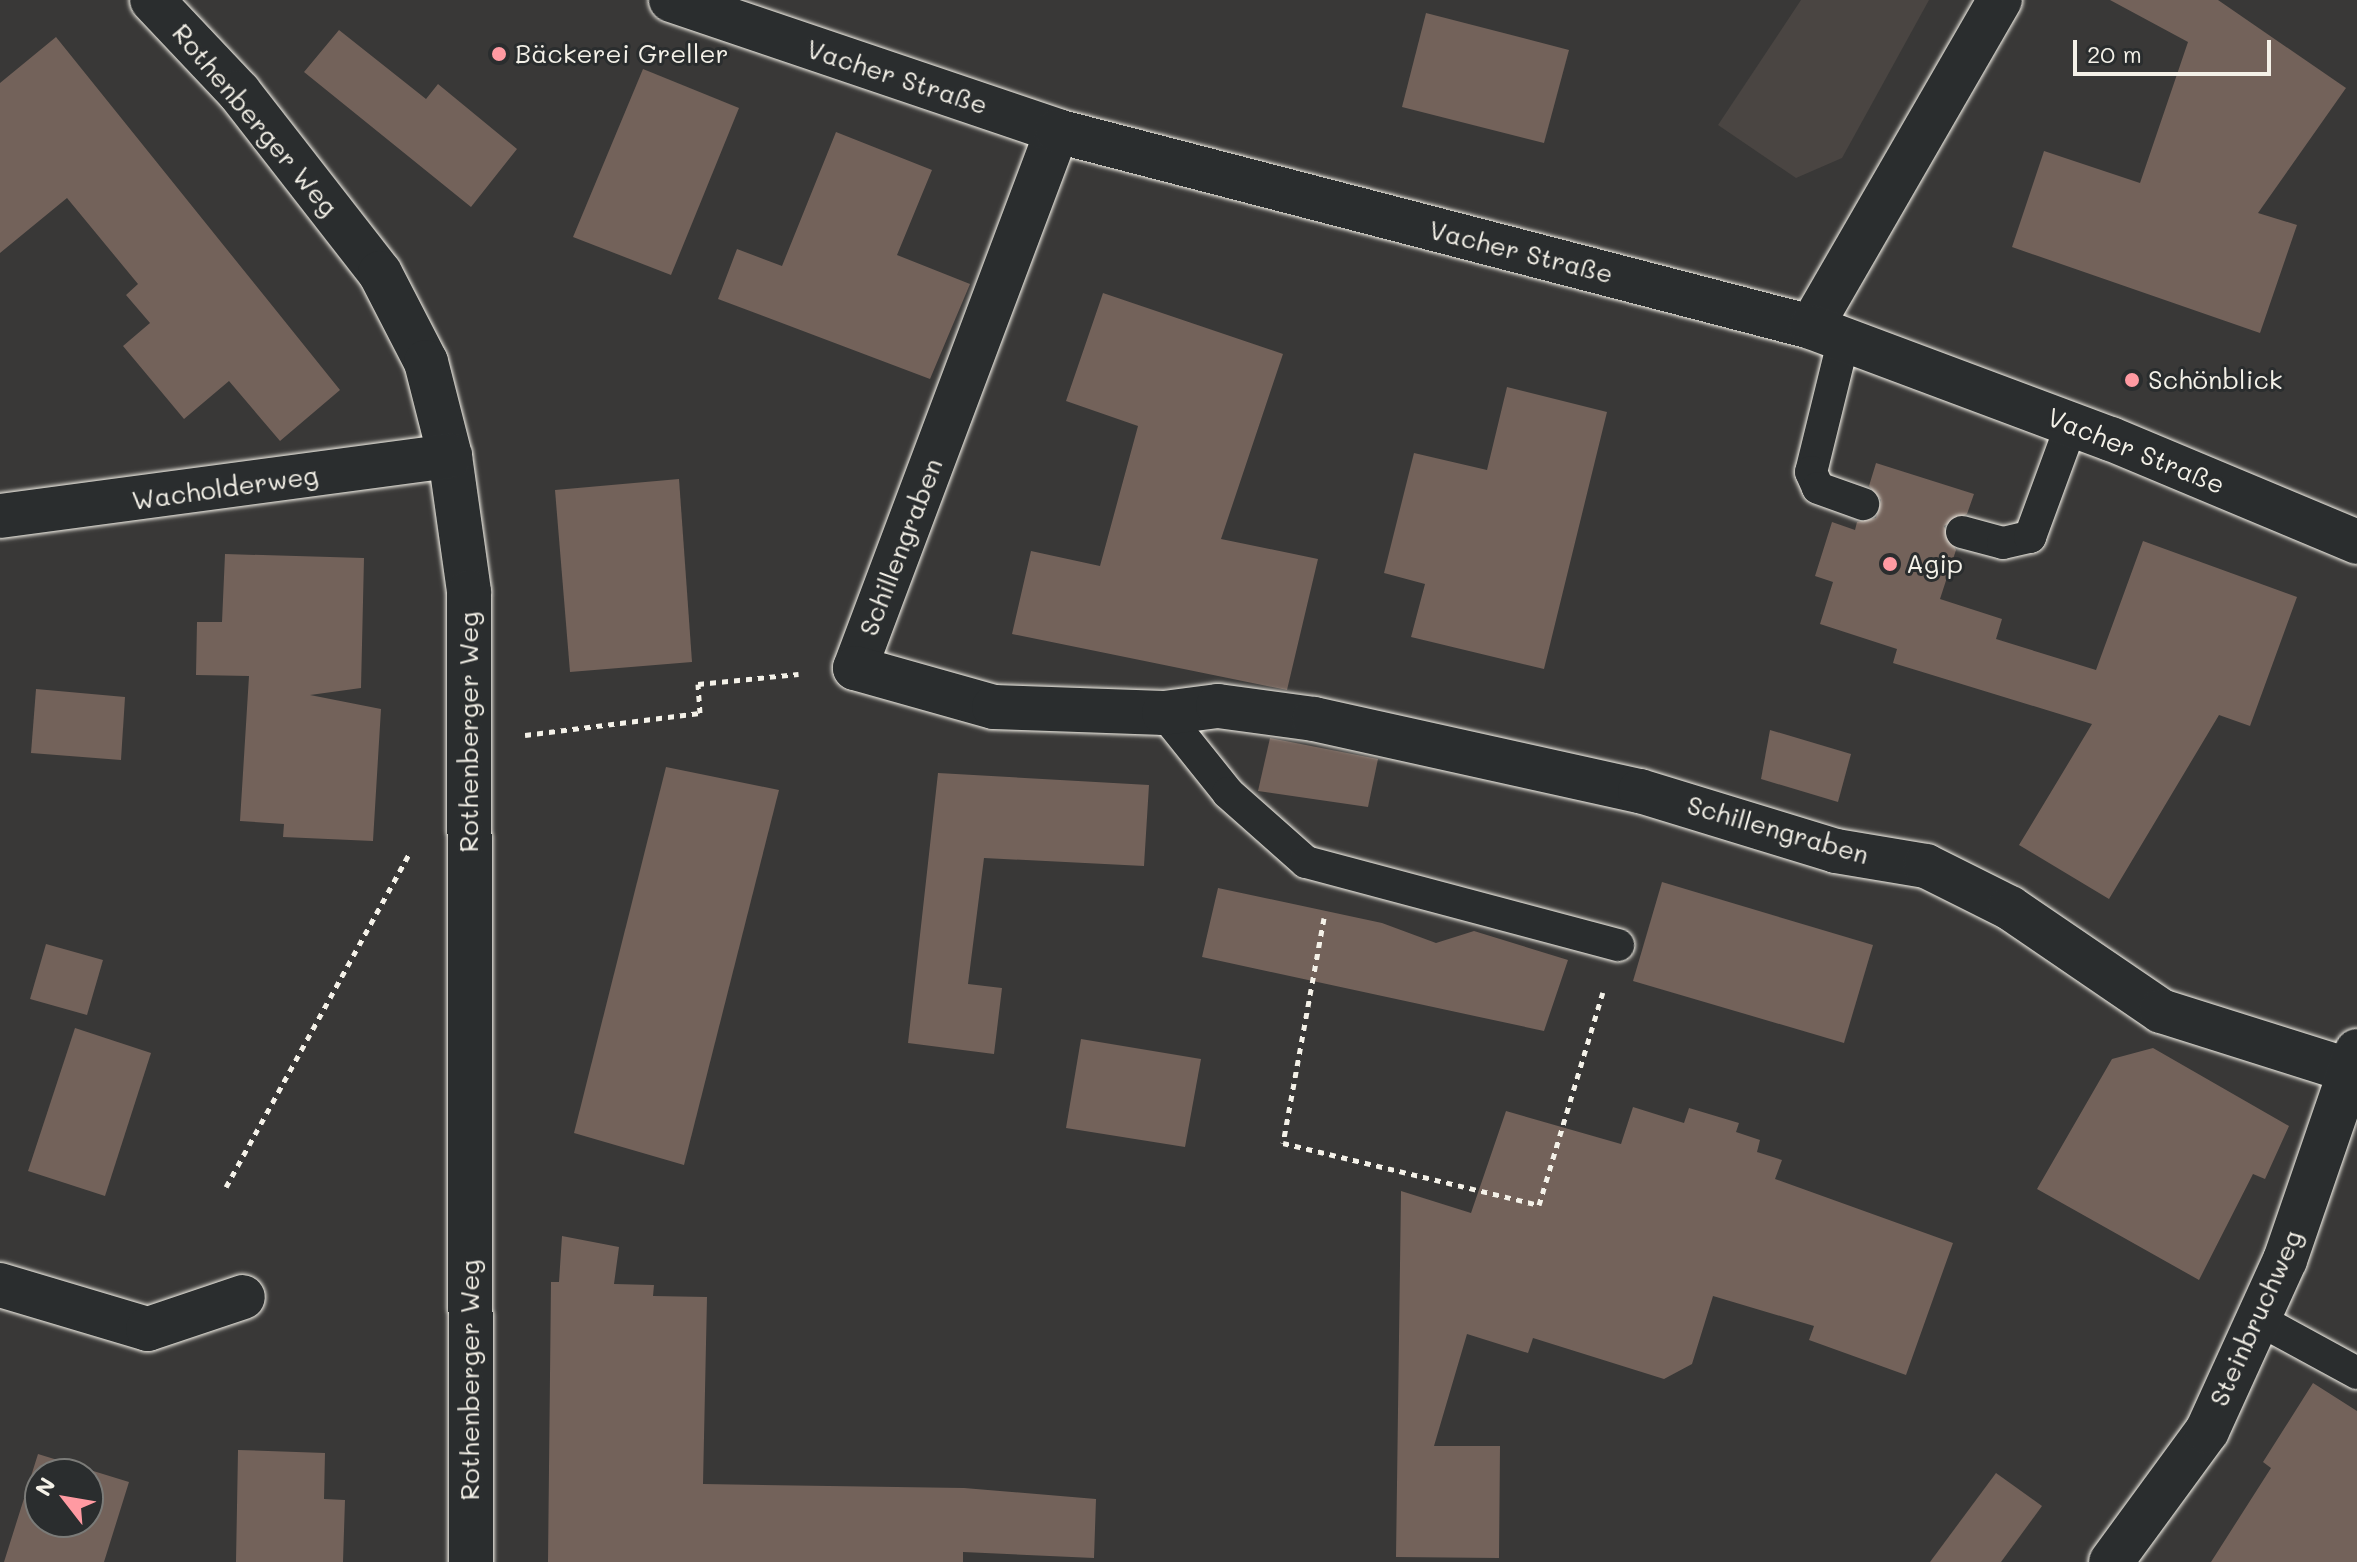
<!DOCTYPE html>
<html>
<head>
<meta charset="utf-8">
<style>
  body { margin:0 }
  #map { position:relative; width:2357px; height:1562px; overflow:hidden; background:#393837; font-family:Mali,sans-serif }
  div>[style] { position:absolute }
  .built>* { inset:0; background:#4a4542 }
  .building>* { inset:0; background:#73625a }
  .path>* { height:5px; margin-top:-2.5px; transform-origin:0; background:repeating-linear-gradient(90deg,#f4f1e8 0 6px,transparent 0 12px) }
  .roads { filter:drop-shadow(0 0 2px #f4f1e8) drop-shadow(0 0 2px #f4f1e8) }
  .lane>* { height:32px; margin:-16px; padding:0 16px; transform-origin:16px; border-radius:16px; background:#2a2d2e }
  .street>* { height:44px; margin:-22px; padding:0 22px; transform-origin:22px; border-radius:22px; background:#2a2d2e }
  .secondary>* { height:44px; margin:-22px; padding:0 22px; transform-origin:22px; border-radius:22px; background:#2a2d2e }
  .dots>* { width:22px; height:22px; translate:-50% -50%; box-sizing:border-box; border:4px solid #2a2d2e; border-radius:50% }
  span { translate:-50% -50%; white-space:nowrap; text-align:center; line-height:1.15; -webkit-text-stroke:6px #2a2d2e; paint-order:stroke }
  .poi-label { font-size:26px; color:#f4f1e8 }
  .left { translate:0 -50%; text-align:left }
  .street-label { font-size:26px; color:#f4f1e8 }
  .north { position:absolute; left:24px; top:1458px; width:80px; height:80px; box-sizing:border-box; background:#2a2d2e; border:2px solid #7b7b78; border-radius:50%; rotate:301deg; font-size:22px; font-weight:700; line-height:32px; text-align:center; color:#f4f1e8 }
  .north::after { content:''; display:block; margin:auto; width:28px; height:36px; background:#ff9aa2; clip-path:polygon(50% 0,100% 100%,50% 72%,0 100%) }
  .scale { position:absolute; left:2073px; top:40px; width:198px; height:36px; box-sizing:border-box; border:4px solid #f4f1e8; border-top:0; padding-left:10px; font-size:24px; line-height:28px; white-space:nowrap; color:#f4f1e8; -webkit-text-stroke:6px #2a2d2e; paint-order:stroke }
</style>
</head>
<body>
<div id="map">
  <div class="built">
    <i style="clip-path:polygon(1801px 0,1929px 0,1842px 158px,1796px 178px,1718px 125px)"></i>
  </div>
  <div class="building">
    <i style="clip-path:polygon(2110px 0,2218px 0,2346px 88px,2258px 213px,2297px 225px,2260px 333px,2012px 247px,2044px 151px,2140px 183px,2188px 42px)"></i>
    <i style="clip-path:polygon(1426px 13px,1569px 50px,1544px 143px,1402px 107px)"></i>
    <i style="clip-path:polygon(339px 30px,426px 99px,438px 84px,517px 149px,471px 207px,304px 72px)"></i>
    <i style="clip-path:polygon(56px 37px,340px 390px,280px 441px,229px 381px,184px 419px,123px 346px,150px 323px,126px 295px,138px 284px,67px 198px,0 253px,0 83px)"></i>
    <i style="clip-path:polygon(643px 69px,739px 108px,671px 275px,573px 237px)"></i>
    <i style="clip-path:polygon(836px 132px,932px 170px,897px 255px,970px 284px,930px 379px,718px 299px,737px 249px,782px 266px)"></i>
    <i style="clip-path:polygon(1103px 293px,1283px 354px,1221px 539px,1318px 559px,1287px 690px,1012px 634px,1031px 551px,1100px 566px,1138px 426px,1066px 401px)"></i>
    <i style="clip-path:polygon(1507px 387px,1607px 412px,1544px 669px,1411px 637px,1425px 584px,1384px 573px,1414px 453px,1487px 470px)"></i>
    <i style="clip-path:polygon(1876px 463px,1974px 494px,1967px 514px,1944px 526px,1956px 550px,1940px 599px,2002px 619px,1996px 639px,2096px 670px,2143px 541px,2297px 597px,2250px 726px,2219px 715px,2109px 899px,2019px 845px,2092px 724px,1893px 663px,1897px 649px,1820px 624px,1833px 582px,1815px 576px,1832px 522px,1855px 530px,1857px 522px,1876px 518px,1881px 500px,1869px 486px)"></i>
    <i style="clip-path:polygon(679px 479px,692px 662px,570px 672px,555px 490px)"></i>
    <i style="clip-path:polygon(225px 554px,364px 558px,361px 688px,310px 695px,381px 709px,373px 841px,283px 837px,284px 824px,240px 821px,249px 676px,196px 675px,197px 622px,222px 622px)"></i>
    <i style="clip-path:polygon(36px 689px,125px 697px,121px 760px,31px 753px)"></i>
    <i style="clip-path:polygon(1770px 730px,1851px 754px,1838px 802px,1761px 779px)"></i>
    <i style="clip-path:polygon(1270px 738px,1378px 759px,1368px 807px,1258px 791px)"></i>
    <i style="clip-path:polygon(666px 767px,779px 790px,684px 1165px,574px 1133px)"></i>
    <i style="clip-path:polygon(938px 773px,1149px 785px,1144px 866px,984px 858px,968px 984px,1002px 988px,994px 1054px,908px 1043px)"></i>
    <i style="clip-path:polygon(1662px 882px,1873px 945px,1844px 1043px,1633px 981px)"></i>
    <i style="clip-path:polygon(1218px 888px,1382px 923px,1436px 943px,1474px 931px,1568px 960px,1544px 1031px,1202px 957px)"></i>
    <i style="clip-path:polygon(46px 944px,103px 960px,87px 1015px,30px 999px)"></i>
    <i style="clip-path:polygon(75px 1028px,151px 1053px,105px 1196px,28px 1171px)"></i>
    <i style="clip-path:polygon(1081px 1039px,1201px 1059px,1185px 1147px,1066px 1128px)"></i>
    <i style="clip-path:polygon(2153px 1048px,2289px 1126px,2265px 1179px,2253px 1174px,2199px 1280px,2037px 1189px,2112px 1059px)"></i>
    <i style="clip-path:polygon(1633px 1107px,1684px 1123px,1689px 1108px,1739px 1123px,1736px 1132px,1760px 1140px,1757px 1152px,1782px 1160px,1775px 1179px,1953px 1243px,1906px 1375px,1809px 1340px,1814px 1326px,1713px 1296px,1692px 1364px,1664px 1379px,1533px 1338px,1528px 1353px,1467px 1334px,1434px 1446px,1500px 1446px,1499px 1558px,1396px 1557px,1401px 1191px,1471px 1213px,1506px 1111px,1621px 1144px)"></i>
    <i style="clip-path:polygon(562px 1236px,619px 1247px,614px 1284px,654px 1285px,653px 1296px,707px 1297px,703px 1484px,964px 1488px,1096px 1499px,1094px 1558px,963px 1552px,963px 1562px,548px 1562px,551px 1282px,559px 1282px)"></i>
    <i style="clip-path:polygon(2313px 1383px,2357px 1411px,2357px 1562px,2211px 1562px,2271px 1468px,2263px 1462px)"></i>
    <i style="clip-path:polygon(238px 1450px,325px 1453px,324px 1499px,345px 1500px,343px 1562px,236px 1562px)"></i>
    <i style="clip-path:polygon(evenodd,38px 1454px,129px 1482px,104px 1562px,4px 1562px,38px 1454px,40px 1474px,88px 1474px,88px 1522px,40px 1522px,40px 1474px)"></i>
    <i style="clip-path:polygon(1996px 1473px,2042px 1506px,2001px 1562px,1930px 1562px)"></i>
  </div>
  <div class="path">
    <i style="left:525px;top:735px;width:176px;rotate:-7.2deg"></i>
    <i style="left:700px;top:713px;width:29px;rotate:-94deg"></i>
    <i style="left:698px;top:684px;width:101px;rotate:-5.7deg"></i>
    <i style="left:1324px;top:918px;width:229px;rotate:100.3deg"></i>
    <i style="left:1283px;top:1143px;width:263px;rotate:13.6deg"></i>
    <i style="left:1539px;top:1205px;width:222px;rotate:-73.3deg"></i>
    <i style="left:226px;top:1187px;width:382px;rotate:-61.2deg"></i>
  </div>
  <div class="roads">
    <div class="lane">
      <i style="left:1844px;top:338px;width:138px;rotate:103.8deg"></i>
      <i style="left:1811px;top:472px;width:17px;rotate:66deg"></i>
      <i style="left:1818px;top:488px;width:48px;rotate:19.6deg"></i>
      <i style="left:1962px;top:532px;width:42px;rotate:15deg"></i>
      <i style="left:2003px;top:543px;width:28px;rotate:-13deg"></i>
      <i style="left:2030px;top:537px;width:121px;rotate:-69.8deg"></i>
      <i style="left:1164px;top:713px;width:102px;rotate:51.3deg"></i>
      <i style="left:1228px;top:793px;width:104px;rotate:41.5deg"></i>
      <i style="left:1306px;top:862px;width:323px;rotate:14.9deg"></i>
      <i style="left:2258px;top:1319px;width:113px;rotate:28.6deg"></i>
    </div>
    <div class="street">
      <i style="left:152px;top:0;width:127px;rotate:46.6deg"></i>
      <i style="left:239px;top:92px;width:229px;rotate:52.1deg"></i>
      <i style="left:380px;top:273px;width:100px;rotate:62.7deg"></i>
      <i style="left:426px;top:362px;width:97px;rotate:75.7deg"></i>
      <i style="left:450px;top:456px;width:137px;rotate:82deg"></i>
      <i style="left:469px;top:592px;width:970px;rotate:89.88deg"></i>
      <i style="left:1057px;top:131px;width:574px;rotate:110.61deg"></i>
      <i style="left:855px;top:668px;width:144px;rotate:15.7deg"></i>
      <i style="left:994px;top:707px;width:170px;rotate:2deg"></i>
      <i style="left:1164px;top:713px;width:54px;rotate:-7.4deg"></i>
      <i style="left:1218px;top:706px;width:97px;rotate:7.7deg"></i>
      <i style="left:1314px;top:719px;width:334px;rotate:12.5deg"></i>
      <i style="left:1640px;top:791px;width:205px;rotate:17deg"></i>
      <i style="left:1836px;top:851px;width:91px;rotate:9.5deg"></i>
      <i style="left:1926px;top:866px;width:94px;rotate:26.6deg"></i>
      <i style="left:2010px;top:908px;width:183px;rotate:34.3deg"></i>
      <i style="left:2161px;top:1011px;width:199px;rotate:17.5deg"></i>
      <i style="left:1811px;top:327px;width:378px;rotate:-60deg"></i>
      <i style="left:0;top:516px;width:454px;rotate:-7.6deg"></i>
      <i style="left:0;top:1285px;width:154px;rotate:16.6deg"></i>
      <i style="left:148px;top:1329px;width:100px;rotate:-18.6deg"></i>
      <i style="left:2111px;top:1562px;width:162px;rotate:-53.8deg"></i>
      <i style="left:2207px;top:1431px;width:188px;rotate:-65.5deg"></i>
      <i style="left:2285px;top:1260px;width:221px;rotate:-71deg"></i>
    </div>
    <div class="secondary">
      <i style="left:671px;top:0;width:408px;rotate:18.7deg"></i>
      <i style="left:1057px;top:131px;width:779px;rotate:14.57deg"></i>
      <i style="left:1811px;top:327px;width:320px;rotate:20.5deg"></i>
      <i style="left:2111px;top:439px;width:267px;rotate:22.7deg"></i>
    </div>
  </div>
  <div class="dots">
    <i style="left:499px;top:54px;background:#ff9aa2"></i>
    <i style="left:2132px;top:380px;background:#ff9aa2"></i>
    <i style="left:1890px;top:564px;background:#ff9aa2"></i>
  </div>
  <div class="poi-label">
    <span class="left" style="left:515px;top:54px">Bäckerei Greller</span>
    <span class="left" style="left:2148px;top:380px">Schönblick</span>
    <span class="left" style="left:1906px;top:564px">Agip</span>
  </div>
  <div class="street-label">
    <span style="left:897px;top:77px;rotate:18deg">Vacher Straße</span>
    <span style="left:255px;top:120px;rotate:50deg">Rothenberger Weg</span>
    <span style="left:1521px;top:252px;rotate:14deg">Vacher Straße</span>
    <span style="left:2136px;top:451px;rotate:22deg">Vacher Straße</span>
    <span style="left:225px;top:488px;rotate:-8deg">Wacholderweg</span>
    <span style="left:901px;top:547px;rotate:-69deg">Schillengraben</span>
    <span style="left:469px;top:732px;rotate:-90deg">Rothenberger Weg</span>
    <span style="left:1778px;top:830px;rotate:16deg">Schillengraben</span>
    <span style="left:2256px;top:1318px;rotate:-66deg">Steinbruchweg</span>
    <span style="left:470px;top:1380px;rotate:-90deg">Rothenberger Weg</span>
  </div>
  <div class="north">N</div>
  <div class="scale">20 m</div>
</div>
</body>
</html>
